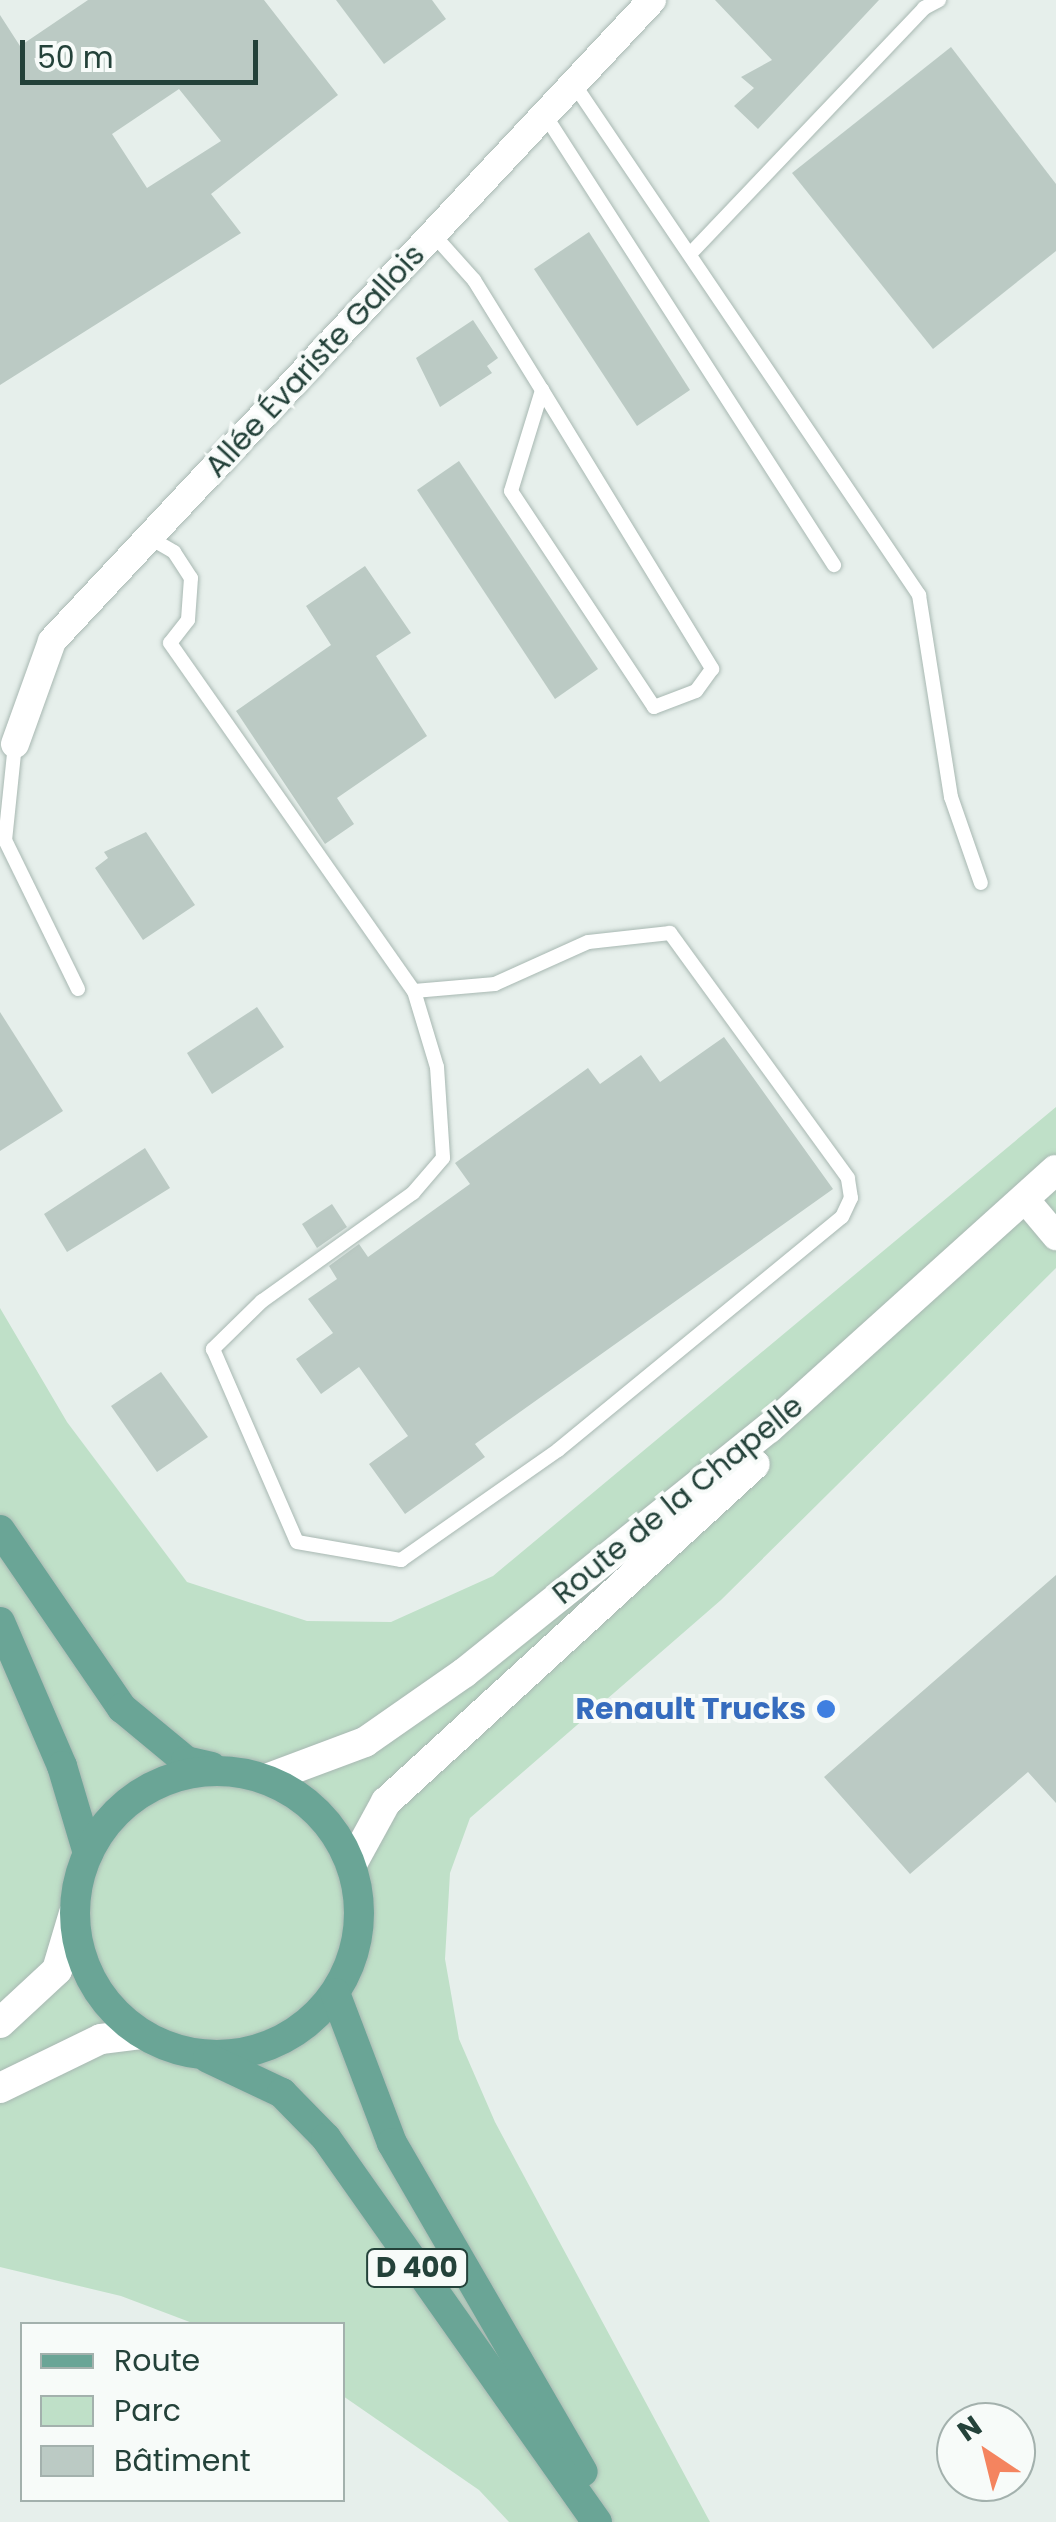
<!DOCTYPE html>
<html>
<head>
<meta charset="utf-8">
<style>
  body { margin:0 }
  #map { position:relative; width:1056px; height:2522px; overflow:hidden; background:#e6efeb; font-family:Poppins,sans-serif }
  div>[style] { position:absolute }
  .green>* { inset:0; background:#bfe0c8 }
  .building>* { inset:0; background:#bbcac4 }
  .roads { filter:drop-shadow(0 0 2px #a8b8b2) drop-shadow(0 0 2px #a8b8b2) }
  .service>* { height:14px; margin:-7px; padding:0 7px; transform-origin:7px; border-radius:7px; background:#fff }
  .minor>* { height:28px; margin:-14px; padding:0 14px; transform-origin:14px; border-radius:14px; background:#fff }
  .secondary>* { height:30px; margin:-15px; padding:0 15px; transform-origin:15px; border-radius:15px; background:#fff }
  .primary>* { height:30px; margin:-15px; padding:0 15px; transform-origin:15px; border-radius:15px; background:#6aa596 }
  .primary>.ring { margin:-15px; padding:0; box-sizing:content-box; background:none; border:30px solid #6aa596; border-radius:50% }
  .dots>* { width:28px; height:28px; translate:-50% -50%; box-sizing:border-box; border:5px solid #f7fbf9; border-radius:50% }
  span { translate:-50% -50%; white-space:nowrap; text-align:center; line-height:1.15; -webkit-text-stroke:8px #f7fbf9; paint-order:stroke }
  .shield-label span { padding:2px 8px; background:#f7fbf9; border:2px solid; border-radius:8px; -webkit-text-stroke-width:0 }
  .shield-label { font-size:28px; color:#24423a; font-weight:700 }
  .street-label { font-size:30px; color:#24423a }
  .shop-label { font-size:30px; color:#366cbe; font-weight:700 }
  .right { translate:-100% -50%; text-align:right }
  .legend { position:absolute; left:20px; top:2322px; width:325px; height:180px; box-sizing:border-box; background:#f7fbf9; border:2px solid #a3b1ad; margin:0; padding:12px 18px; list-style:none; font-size:30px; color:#24423a }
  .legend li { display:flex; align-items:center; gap:20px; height:50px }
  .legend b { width:50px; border:2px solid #a3b1ad }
  .north { position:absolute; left:936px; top:2402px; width:100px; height:100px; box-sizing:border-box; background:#f7fbf9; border:2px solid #a3b1ad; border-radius:50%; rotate:325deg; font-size:28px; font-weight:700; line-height:40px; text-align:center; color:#24423a }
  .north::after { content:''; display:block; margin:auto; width:35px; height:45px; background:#f4845f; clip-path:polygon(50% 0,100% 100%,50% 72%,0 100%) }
  .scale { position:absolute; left:20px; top:40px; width:238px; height:45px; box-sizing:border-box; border:5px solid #24423a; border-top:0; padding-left:12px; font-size:30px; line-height:35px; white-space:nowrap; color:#24423a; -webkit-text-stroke:8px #f7fbf9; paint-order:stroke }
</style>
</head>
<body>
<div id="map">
  <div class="green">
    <i style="clip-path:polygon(1056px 1107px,1056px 1268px,721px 1600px,470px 1818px,450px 1873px,445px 1959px,459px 2039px,495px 2122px,710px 2522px,509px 2522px,479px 2490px,343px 2396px,342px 2324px,195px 2324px,121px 2296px,0 2267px,0 1308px,67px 1422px,187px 1582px,307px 1621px,391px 1622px,493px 1576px)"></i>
  </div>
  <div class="building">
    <i style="clip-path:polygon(evenodd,88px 0,264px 0,338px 95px,211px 194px,241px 233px,0 385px,0 15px,20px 46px,88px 0,179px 89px,221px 141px,147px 188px,112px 134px,179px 89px)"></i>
    <i style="clip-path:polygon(336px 0,432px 0,446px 19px,384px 64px)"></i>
    <i style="clip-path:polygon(715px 0,879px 0,758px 129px,734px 106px,754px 88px,741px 77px,772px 60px)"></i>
    <i style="clip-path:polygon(951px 47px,1056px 184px,1056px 251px,933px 349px,792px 173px)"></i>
    <i style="clip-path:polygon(589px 232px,690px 390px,637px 426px,534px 269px)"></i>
    <i style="clip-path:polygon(473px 320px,498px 358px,487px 366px,492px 373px,440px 407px,416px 358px)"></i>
    <i style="clip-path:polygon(459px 461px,598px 669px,555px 699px,417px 490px)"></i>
    <i style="clip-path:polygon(365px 566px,411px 633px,376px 656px,427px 736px,337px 798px,354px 824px,325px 844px,236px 711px,331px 645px,306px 606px)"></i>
    <i style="clip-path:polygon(146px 832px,195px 905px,143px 940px,95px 868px,108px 858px,104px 852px)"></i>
    <i style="clip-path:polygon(257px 1007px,284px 1047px,212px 1094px,187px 1053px)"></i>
    <i style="clip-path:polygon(0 1012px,63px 1111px,0 1151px)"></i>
    <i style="clip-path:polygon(724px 1037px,833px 1189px,475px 1444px,485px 1457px,405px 1514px,369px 1464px,408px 1436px,359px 1367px,321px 1394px,296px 1359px,333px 1333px,308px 1299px,337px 1279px,329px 1266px,359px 1244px,368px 1257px,470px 1184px,455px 1163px,588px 1068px,600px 1084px,641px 1055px,660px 1082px)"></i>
    <i style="clip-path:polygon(145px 1148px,170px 1188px,67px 1252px,44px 1214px)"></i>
    <i style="clip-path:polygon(332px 1204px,347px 1227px,317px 1248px,302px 1224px)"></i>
    <i style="clip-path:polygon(161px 1372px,208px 1437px,157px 1472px,111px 1406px)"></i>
    <i style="clip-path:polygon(1056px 1575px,1056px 1803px,1028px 1772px,910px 1874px,824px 1777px)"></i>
  </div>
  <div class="roads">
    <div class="service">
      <i style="left:574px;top:84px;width:617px;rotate:55.97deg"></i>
      <i style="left:919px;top:595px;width:205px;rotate:81deg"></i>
      <i style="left:951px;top:797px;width:91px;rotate:70.8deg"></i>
      <i style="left:545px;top:115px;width:535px;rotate:57.29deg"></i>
      <i style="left:432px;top:233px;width:63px;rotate:48.2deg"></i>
      <i style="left:474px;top:280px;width:129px;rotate:58.3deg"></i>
      <i style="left:542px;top:390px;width:327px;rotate:58.6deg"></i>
      <i style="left:712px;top:669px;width:27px;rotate:126deg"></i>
      <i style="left:696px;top:691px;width:45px;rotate:159.1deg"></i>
      <i style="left:654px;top:707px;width:259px;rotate:-123.5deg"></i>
      <i style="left:511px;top:491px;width:106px;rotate:-72.9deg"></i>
      <i style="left:691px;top:253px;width:338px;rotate:-46.4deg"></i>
      <i style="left:924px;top:8px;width:17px;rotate:-28deg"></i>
      <i style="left:150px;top:538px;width:28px;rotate:30deg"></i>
      <i style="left:174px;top:552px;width:31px;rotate:57deg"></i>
      <i style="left:191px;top:578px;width:42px;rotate:94.1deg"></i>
      <i style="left:188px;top:620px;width:29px;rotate:128deg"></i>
      <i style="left:170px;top:643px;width:425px;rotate:55deg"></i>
      <i style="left:414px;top:991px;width:79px;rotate:73.2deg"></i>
      <i style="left:437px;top:1067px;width:91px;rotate:86.2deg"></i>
      <i style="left:443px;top:1158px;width:46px;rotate:130.6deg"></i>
      <i style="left:413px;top:1193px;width:186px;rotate:144.4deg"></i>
      <i style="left:262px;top:1301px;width:69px;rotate:135.6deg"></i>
      <i style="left:213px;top:1349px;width:210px;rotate:66.5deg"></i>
      <i style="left:297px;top:1542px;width:106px;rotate:9.8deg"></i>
      <i style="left:401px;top:1560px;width:192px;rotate:-35deg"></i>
      <i style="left:558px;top:1450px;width:367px;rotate:-39.4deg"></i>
      <i style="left:842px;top:1217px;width:21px;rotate:-65deg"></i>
      <i style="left:851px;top:1198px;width:20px;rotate:-99deg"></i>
      <i style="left:848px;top:1178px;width:303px;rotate:-126deg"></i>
      <i style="left:670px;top:933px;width:82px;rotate:173.7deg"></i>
      <i style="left:588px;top:942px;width:102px;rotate:155.7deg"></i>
      <i style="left:495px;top:984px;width:81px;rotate:175.1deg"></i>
      <i style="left:15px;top:744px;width:97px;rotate:95.9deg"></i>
      <i style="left:5px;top:840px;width:166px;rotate:63.9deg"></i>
    </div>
    <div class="minor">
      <i style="left:15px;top:744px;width:109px;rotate:-70.2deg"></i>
      <i style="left:52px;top:641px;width:878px;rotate:-46.89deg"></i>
      <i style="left:1024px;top:1198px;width:50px;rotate:49.9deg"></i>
    </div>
    <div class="secondary">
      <i style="left:266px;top:1779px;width:106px;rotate:-20.5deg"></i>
      <i style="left:365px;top:1742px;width:121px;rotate:-34.9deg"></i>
      <i style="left:464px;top:1673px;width:390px;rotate:-38.8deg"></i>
      <i style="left:768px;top:1429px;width:387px;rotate:-42deg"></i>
      <i style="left:352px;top:1864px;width:71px;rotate:-61.3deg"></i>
      <i style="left:386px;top:1802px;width:500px;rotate:-42.49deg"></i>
      <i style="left:0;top:2023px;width:78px;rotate:-42.9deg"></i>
      <i style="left:57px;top:1970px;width:59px;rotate:-73.4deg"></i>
      <i style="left:0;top:2088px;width:112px;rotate:-25.9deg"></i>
      <i style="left:101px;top:2039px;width:40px;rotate:-7.1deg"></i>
    </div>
    <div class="primary">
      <i style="left:0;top:1530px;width:216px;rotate:55.6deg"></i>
      <i style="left:122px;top:1708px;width:83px;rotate:39.6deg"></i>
      <i style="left:186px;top:1761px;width:26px;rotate:13deg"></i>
      <i style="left:0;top:1622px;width:157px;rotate:66.7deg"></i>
      <i style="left:62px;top:1766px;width:91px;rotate:73.4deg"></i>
      <i class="ring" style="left:75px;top:1771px;width:254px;height:254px"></i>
      <i style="left:335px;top:1993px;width:160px;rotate:69.2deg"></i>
      <i style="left:392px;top:2143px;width:380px;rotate:59.9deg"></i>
      <i style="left:208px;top:2058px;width:82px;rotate:25.3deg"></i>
      <i style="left:282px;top:2093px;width:63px;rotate:45.6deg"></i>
      <i style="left:326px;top:2138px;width:470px;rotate:54.8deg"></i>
    </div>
  </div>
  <div class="dots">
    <i style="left:826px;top:1709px;background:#3f7fe0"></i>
  </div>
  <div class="shield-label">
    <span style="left:417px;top:2268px">D 400</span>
  </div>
  <div class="street-label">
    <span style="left:315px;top:361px;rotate:-47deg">Allée Évariste Gallois</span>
    <span style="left:678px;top:1500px;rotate:-39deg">Route de la Chapelle</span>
  </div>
  <div class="shop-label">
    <span class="right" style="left:806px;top:1709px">Renault Trucks</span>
  </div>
  <ul class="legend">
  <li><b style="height:12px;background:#6aa596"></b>Route</li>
  <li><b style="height:28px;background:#bfe0c8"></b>Parc</li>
  <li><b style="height:28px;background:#bbcac4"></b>Bâtiment</li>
  </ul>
  <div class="north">N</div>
  <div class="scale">50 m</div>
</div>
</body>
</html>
